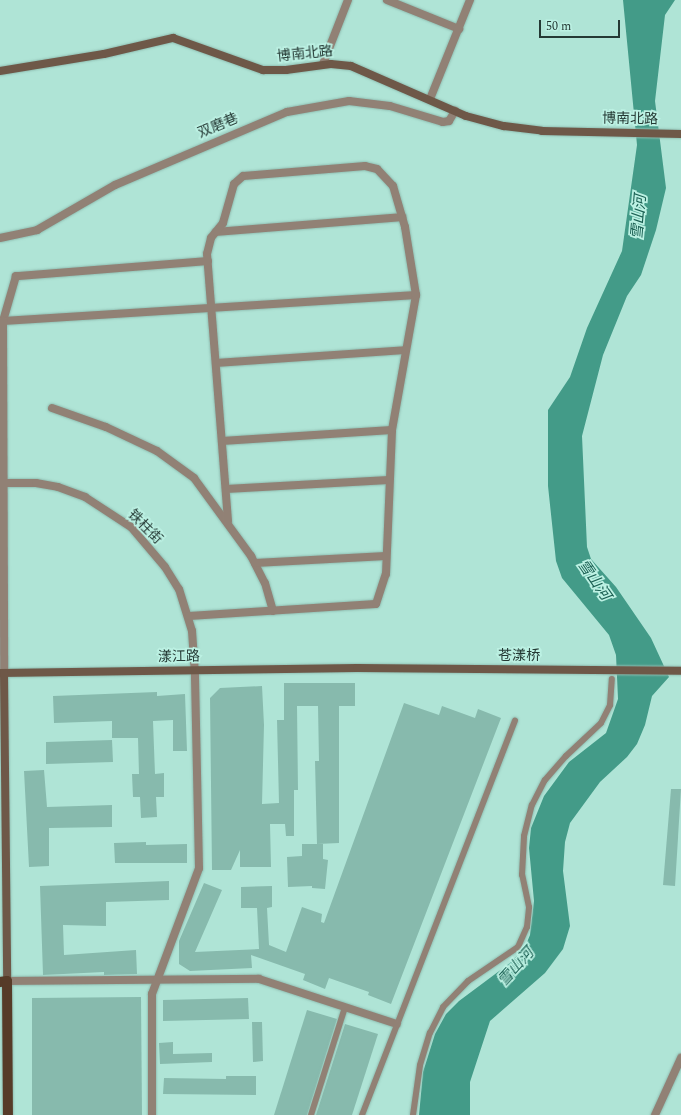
<!DOCTYPE html>
<html>
<head>
<meta charset="utf-8">
<style>
  body { margin:0 }
  #map { position:relative; width:681px; height:1115px; overflow:hidden; background:#afe4d6; font-family:Spectral,"Noto Sans SC",serif }
  div>[style] { position:absolute }
  .water>* { inset:0; background:#439b88 }
  .building>* { inset:0; background:#87baad }
  .roads { filter:drop-shadow(0 0 1px #90beb2) drop-shadow(0 0 1px #90beb2) }
  .service>* { height:6px; margin:-3px; padding:0 3px; transform-origin:3px; border-radius:3px; background:#918175 }
  .pedestrian>* { height:8px; margin:-4px; padding:0 4px; transform-origin:4px; border-radius:4px; background:#918175 }
  .minor>* { height:8px; margin:-4px; padding:0 4px; transform-origin:4px; border-radius:4px; background:#918175 }
  .tertiary>* { height:8px; margin:-4px; padding:0 4px; transform-origin:4px; border-radius:4px; background:#918175 }
  .secondary>* { height:8px; margin:-4px; padding:0 4px; transform-origin:4px; border-radius:4px; background:#6e5848 }
  .primary>* { height:10px; margin:-5px; padding:0 5px; transform-origin:5px; border-radius:5px; background:#563b28 }
  span { translate:-50% -50%; white-space:nowrap; text-align:center; line-height:1.15; -webkit-text-stroke:3.5px #bcf1e3; paint-order:stroke }
  .street-label { font-size:14px; color:#243934 }
  .water-label { font-size:15px; color:#1b6053; font-style:italic }
  .scale { position:absolute; left:539px; top:20px; width:81px; height:18px; box-sizing:border-box; border:2px solid #243934; border-top:0; padding-left:5px; font-size:12px; line-height:14px; white-space:nowrap; color:#243934; -webkit-text-stroke:3px #bcf1e3; paint-order:stroke }
</style>
</head>
<body>
<div id="map">
  <div class="water">
    <i style="clip-path:polygon(623px 0,675px 0,665px 15px,655px 101px,666px 188px,656px 230px,641px 275px,627px 296px,603px 355px,582px 436px,587px 547px,591px 559px,616px 587px,651px 638px,669px 677px,652px 696px,645px 725px,637px 744px,627px 757px,600px 782px,570px 823px,565px 842px,563px 871px,570px 926px,563px 949px,545px 973px,490px 1021px,470px 1082px,470px 1115px,419px 1115px,423px 1072px,435px 1034px,446px 1014px,459px 1001px,510px 963px,525px 947px,530px 935px,534px 901px,529px 848px,531px 828px,544px 796px,569px 762px,606px 733px,618px 699px,616px 655px,609px 635px,562px 578px,556px 561px,548px 486px,548px 410px,570px 377px,587px 328px,622px 251px,637px 145px)"></i>
  </div>
  <div class="building">
    <i style="clip-path:polygon(284px 683px,355px 683px,355px 706px,339px 706px,339px 843px,317px 844px,315px 761px,319px 761px,318px 706px,297px 706px,298px 790px,294px 790px,294px 836px,286px 836px,285px 824px,270px 824px,271px 867px,240px 867px,240px 850px,231px 870px,212px 870px,210px 698px,220px 688px,262px 686px,264px 725px,262px 804px,279px 803px,277px 720px,284px 720px)"></i>
    <i style="clip-path:polygon(157px 692px,157px 696px,185px 694px,187px 751px,173px 751px,173px 720px,153px 721px,155px 774px,164px 773px,164px 797px,156px 797px,157px 817px,141px 818px,140px 797px,133px 797px,132px 774px,139px 774px,138px 738px,112px 738px,112px 721px,54px 723px,53px 696px)"></i>
    <i style="clip-path:polygon(404px 703px,439px 715px,442px 706px,475px 718px,478px 709px,501px 718px,391px 1004px,368px 995px,369px 992px,329px 978px,325px 989px,303px 980px,305px 974px,251px 955px,252px 968px,190px 971px,179px 964px,179px 941px,204px 883px,222px 890px,195px 952px,259px 949px,257px 908px,241px 908px,241px 887px,272px 886px,272px 907px,267px 908px,269px 945px,286px 952px,302px 907px,322px 914px,321px 922px,324px 923px)"></i>
    <i style="clip-path:polygon(112px 740px,113px 762px,46px 764px,46px 742px)"></i>
    <i style="clip-path:polygon(44px 770px,47px 807px,112px 805px,112px 827px,49px 828px,49px 866px,29px 867px,24px 771px)"></i>
    <i style="clip-path:polygon(671px 789px,681px 789px,675px 886px,663px 885px)"></i>
    <i style="clip-path:polygon(146px 842px,146px 845px,187px 844px,187px 863px,115px 863px,114px 843px)"></i>
    <i style="clip-path:polygon(302px 844px,323px 844px,323px 859px,328px 860px,325px 889px,312px 888px,312px 886px,288px 887px,287px 857px,302px 856px)"></i>
    <i style="clip-path:polygon(169px 881px,169px 900px,106px 902px,106px 926px,63px 925px,64px 955px,136px 950px,137px 974px,104px 975px,104px 972px,43px 975px,40px 886px)"></i>
    <i style="clip-path:polygon(141px 997px,142px 1115px,32px 1115px,32px 998px)"></i>
    <i style="clip-path:polygon(248px 998px,249px 1019px,163px 1021px,163px 1000px)"></i>
    <i style="clip-path:polygon(307px 1010px,337px 1019px,307px 1115px,274px 1115px)"></i>
    <i style="clip-path:polygon(252px 1022px,262px 1022px,263px 1061px,253px 1062px)"></i>
    <i style="clip-path:polygon(345px 1024px,378px 1034px,352px 1115px,316px 1115px)"></i>
    <i style="clip-path:polygon(173px 1042px,173px 1054px,212px 1053px,212px 1062px,160px 1064px,159px 1043px)"></i>
    <i style="clip-path:polygon(226px 1076px,256px 1076px,256px 1095px,163px 1094px,164px 1078px,226px 1079px)"></i>
  </div>
  <div class="roads">
    <div class="service">
      <i style="left:311px;top:1115px;width:113px;rotate:-72.5deg"></i>
      <i style="left:362px;top:1115px;width:423px;rotate:-68.8deg"></i>
      <i style="left:413px;top:1115px;width:50px;rotate:-82deg"></i>
      <i style="left:420px;top:1065px;width:34px;rotate:-73deg"></i>
      <i style="left:430px;top:1033px;width:29px;rotate:-63deg"></i>
      <i style="left:443px;top:1007px;width:36px;rotate:-46deg"></i>
      <i style="left:468px;top:981px;width:60px;rotate:-34.2deg"></i>
      <i style="left:518px;top:947px;width:22px;rotate:-66deg"></i>
      <i style="left:527px;top:927px;width:20px;rotate:-84deg"></i>
      <i style="left:529px;top:907px;width:33px;rotate:-102deg"></i>
      <i style="left:522px;top:875px;width:39px;rotate:-87deg"></i>
      <i style="left:524px;top:836px;width:32px;rotate:-76deg"></i>
      <i style="left:532px;top:805px;width:28px;rotate:-63deg"></i>
      <i style="left:545px;top:780px;width:32px;rotate:-49deg"></i>
      <i style="left:566px;top:756px;width:48px;rotate:-43.3deg"></i>
      <i style="left:601px;top:723px;width:20px;rotate:-63deg"></i>
      <i style="left:610px;top:705px;width:26px;rotate:-86deg"></i>
    </div>
    <div class="pedestrian">
      <i style="left:0;top:238px;width:38px;rotate:-12deg"></i>
      <i style="left:37px;top:230px;width:90px;rotate:-30deg"></i>
      <i style="left:115px;top:185px;width:187px;rotate:-23deg"></i>
      <i style="left:287px;top:112px;width:63px;rotate:-10.1deg"></i>
      <i style="left:349px;top:101px;width:41px;rotate:7deg"></i>
      <i style="left:390px;top:106px;width:55px;rotate:16.8deg"></i>
      <i style="left:443px;top:122px;width:6px;rotate:-9deg"></i>
      <i style="left:449px;top:121px;width:12px;rotate:-59deg"></i>
    </div>
    <div class="minor">
      <i style="left:387px;top:0;width:78px;rotate:21.9deg"></i>
      <i style="left:323px;top:64px;width:69px;rotate:-68.7deg"></i>
      <i style="left:430px;top:99px;width:107px;rotate:-68deg"></i>
      <i style="left:216px;top:232px;width:187px;rotate:-4.6deg"></i>
      <i style="left:208px;top:261px;width:193px;rotate:175.5deg"></i>
      <i style="left:16px;top:276px;width:47px;rotate:106.1deg"></i>
      <i style="left:3px;top:321px;width:414px;rotate:-3.6deg"></i>
      <i style="left:0;top:328px;width:8px;rotate:-67deg"></i>
      <i style="left:3px;top:321px;width:352px;rotate:89.8deg"></i>
      <i style="left:216px;top:363px;width:189px;rotate:-3.9deg"></i>
      <i style="left:52px;top:408px;width:57px;rotate:19.4deg"></i>
      <i style="left:106px;top:427px;width:56px;rotate:25.2deg"></i>
      <i style="left:157px;top:451px;width:46px;rotate:36.1deg"></i>
      <i style="left:194px;top:478px;width:97px;rotate:53.8deg"></i>
      <i style="left:251px;top:556px;width:30px;rotate:63deg"></i>
      <i style="left:265px;top:583px;width:29px;rotate:74deg"></i>
      <i style="left:222px;top:441px;width:170px;rotate:-3.7deg"></i>
      <i style="left:0;top:483px;width:36px"></i>
      <i style="left:36px;top:483px;width:22px;rotate:10deg"></i>
      <i style="left:58px;top:487px;width:29px;rotate:20deg"></i>
      <i style="left:85px;top:497px;width:55px;rotate:33.1deg"></i>
      <i style="left:131px;top:527px;width:52px;rotate:49.6deg"></i>
      <i style="left:165px;top:567px;width:26px;rotate:58deg"></i>
      <i style="left:179px;top:589px;width:44px;rotate:72.8deg"></i>
      <i style="left:192px;top:631px;width:39px;rotate:86deg"></i>
      <i style="left:226px;top:489px;width:163px;rotate:-3.2deg"></i>
      <i style="left:255px;top:563px;width:131px;rotate:-3.1deg"></i>
      <i style="left:189px;top:616px;width:187px;rotate:-3.7deg"></i>
      <i style="left:376px;top:604px;width:32px;rotate:-72deg"></i>
      <i style="left:386px;top:574px;width:144px;rotate:-87.6deg"></i>
      <i style="left:392px;top:430px;width:137px;rotate:-79.9deg"></i>
      <i style="left:416px;top:295px;width:69px;rotate:-99.2deg"></i>
      <i style="left:405px;top:227px;width:43px;rotate:-106.3deg"></i>
      <i style="left:393px;top:186px;width:23px;rotate:-133deg"></i>
      <i style="left:377px;top:169px;width:12px;rotate:-166deg"></i>
      <i style="left:365px;top:166px;width:122px;rotate:175.3deg"></i>
      <i style="left:243px;top:176px;width:12px;rotate:138deg"></i>
      <i style="left:234px;top:184px;width:41px;rotate:105.8deg"></i>
      <i style="left:223px;top:223px;width:19px;rotate:129deg"></i>
      <i style="left:211px;top:238px;width:16px;rotate:104deg"></i>
      <i style="left:207px;top:254px;width:268px;rotate:85.5deg"></i>
      <i style="left:7px;top:981px;width:252px;rotate:-0.5deg"></i>
      <i style="left:259px;top:979px;width:145px;rotate:18.1deg"></i>
      <i style="left:655px;top:1115px;width:63px;rotate:-65.5deg"></i>
    </div>
    <div class="tertiary">
      <i style="left:152px;top:1115px;width:121px;rotate:-90deg"></i>
      <i style="left:152px;top:994px;width:134px;rotate:-69.5deg"></i>
      <i style="left:199px;top:868px;width:198px;rotate:-91.2deg"></i>
    </div>
    <div class="secondary">
      <i style="left:0;top:71px;width:105px;rotate:-9.3deg"></i>
      <i style="left:104px;top:54px;width:71px;rotate:-13.1deg"></i>
      <i style="left:173px;top:38px;width:96px;rotate:19.6deg"></i>
      <i style="left:263px;top:70px;width:23px"></i>
      <i style="left:286px;top:70px;width:45px;rotate:-7.6deg"></i>
      <i style="left:331px;top:64px;width:20px;rotate:6deg"></i>
      <i style="left:351px;top:66px;width:125px;rotate:23.5deg"></i>
      <i style="left:466px;top:116px;width:39px;rotate:15deg"></i>
      <i style="left:504px;top:126px;width:38px;rotate:7deg"></i>
      <i style="left:542px;top:131px;width:139px;rotate:1.2deg"></i>
      <i style="left:0;top:673px;width:357px;rotate:-0.8deg"></i>
      <i style="left:357px;top:668px;width:324px;rotate:0.5deg"></i>
      <i style="left:4px;top:673px;width:308px;rotate:89.4deg"></i>
    </div>
    <div class="primary">
      <i style="left:0;top:982px;width:7px;rotate:-8deg"></i>
      <i style="left:7px;top:981px;width:134px;rotate:89.6deg"></i>
    </div>
  </div>
  <div class="street-label">
    <span style="left:305px;top:54px;rotate:-6deg">博南北路</span>
    <span style="left:630px;top:119px;rotate:1deg">博南北路</span>
    <span style="left:218px;top:126px;rotate:-23deg">双磨巷</span>
    <span style="left:145px;top:527px;rotate:45deg">铁柱街</span>
    <span style="left:519px;top:656px">苍漾桥</span>
    <span style="left:179px;top:657px;rotate:-1deg">漾江路</span>
  </div>
  <div class="water-label">
    <span style="left:639px;top:217px;rotate:-85deg">雪山河</span>
    <span style="left:594px;top:580px;rotate:55deg">雪山河</span>
    <span style="left:516px;top:967px;rotate:-48deg">雪山河</span>
  </div>
  <div class="scale">50 m</div>
</div>
</body>
</html>
